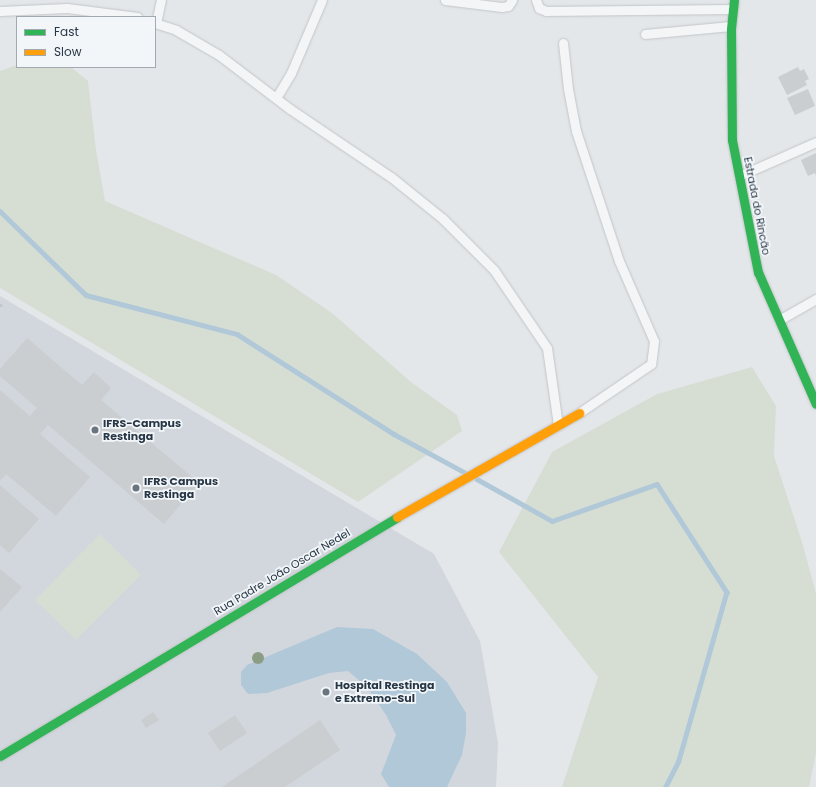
<!DOCTYPE html>
<html>
<head>
<meta charset="utf-8">
<style>
  body { margin:0 }
  #map { position:relative; width:816px; height:787px; overflow:hidden; background:#e4e7ea; font-family:Poppins,sans-serif }
  div>[style] { position:absolute }
  .built>* { inset:0; background:#d2d7dd }
  .green>* { inset:0; background:#d6ded4 }
  .water>* { inset:0; background:#b0c8d8 }
  .stream>* { height:4.5px; margin:-2.25px; padding:0 2.25px; transform-origin:2.25px; border-radius:2.25px; background:#b0c8d8 }
  .building>* { inset:0; background:#caced0 }
  .path>* { height:2.5px; margin-top:-1.25px; transform-origin:0; background:repeating-linear-gradient(90deg,#c2c7ca 0 3px,transparent 0 6px) }
  .roads { filter:drop-shadow(0 0 1px #c2c5c8) drop-shadow(0 0 1px #c2c5c8) }
  .lane>* { height:9px; margin:-4.5px; padding:0 4.5px; transform-origin:4.5px; border-radius:4.5px; background:#f3f5f6 }
  .fast>* { height:9px; margin:-4.5px; padding:0 4.5px; transform-origin:4.5px; border-radius:4.5px; background:#30b455 }
  .slow>* { height:9px; margin:-4.5px; padding:0 4.5px; transform-origin:4.5px; border-radius:4.5px; background:#ff9f0a }
  .trees>* { width:12px; height:12px; margin:-6px; border-radius:50%; background:#8b9e85 }
  .dots>* { width:11px; height:11px; translate:-50% -50%; box-sizing:border-box; border:2px solid #f2f6f9; border-radius:50% }
  span { translate:-50% -50%; white-space:nowrap; text-align:center; line-height:1.15; -webkit-text-stroke:3.5px #f2f6f9; paint-order:stroke }
  .street-label { font-size:11px; color:#283746 }
  .poi-label { font-size:11px; color:#283746; font-weight:700 }
  .left { translate:0 -50%; text-align:left }
  .legend { position:absolute; left:16px; top:16px; width:140px; height:52px; box-sizing:border-box; background:#f2f6f9; border:1px solid #a1aab1; margin:0; padding:5px 7px; list-style:none; font-size:12px; color:#283746 }
  .legend li { display:flex; align-items:center; gap:8px; height:20px }
  .legend b { width:20px; border:1px solid #a1aab1 }
</style>
</head>
<body>
<div id="map">
  <div class="built">
    <i style="clip-path:polygon(0 296px,434px 554px,480px 641px,498px 743px,496px 787px,0 787px)"></i>
  </div>
  <div class="green">
    <i style="clip-path:polygon(17px 65px,17px 67px,71px 67px,88px 81px,96px 150px,105px 201px,276px 275px,332px 313px,411px 382px,457px 415px,462px 431px,358px 502px,0 288px,0 71px)"></i>
    <i style="clip-path:polygon(752px 367px,776px 406px,774px 456px,802px 542px,816px 593px,816px 753px,809px 787px,562px 787px,598px 677px,499px 552px,552px 452px,657px 394px)"></i>
    <i style="clip-path:polygon(100px 534px,141px 575px,76px 640px,35px 600px)"></i>
  </div>
  <div class="water">
    <i style="clip-path:polygon(337px 627px,373px 629px,417px 654px,447px 682px,466px 713px,466px 733px,462px 755px,447px 787px,389px 787px,381px 774px,396px 735px,386px 715px,367px 687px,348px 671px,329px 673px,267px 693px,248px 694px,241px 685px,241px 672px,247px 665px)"></i>
  </div>
  <div class="stream">
    <i style="left:0;top:211px;width:120px;rotate:44.3deg"></i>
    <i style="left:86px;top:295px;width:156px;rotate:14.5deg"></i>
    <i style="left:237px;top:334px;width:186px;rotate:32.5deg"></i>
    <i style="left:394px;top:434px;width:80px;rotate:28.5deg"></i>
    <i style="left:477px;top:479px;width:86px;rotate:29.2deg"></i>
    <i style="left:552px;top:521px;width:111px;rotate:-19.4deg"></i>
    <i style="left:657px;top:484px;width:129px;rotate:57.1deg"></i>
    <i style="left:727px;top:592px;width:176px;rotate:105.9deg"></i>
    <i style="left:679px;top:761px;width:29px;rotate:117deg"></i>
  </div>
  <div class="building">
    <i style="clip-path:polygon(798px 67px,800px 71px,804px 69px,809px 79px,805px 81px,807px 85px,787px 95px,778px 77px)"></i>
    <i style="clip-path:polygon(808px 89px,815px 106px,795px 115px,787px 98px)"></i>
    <i style="clip-path:polygon(816px 153px,816px 176px,815px 173px,808px 176px,801px 160px)"></i>
    <i style="clip-path:polygon(27px 338px,82px 385px,94px 372px,111px 388px,101px 400px,199px 483px,164px 524px,48px 425px,40px 434px,90px 477px,56px 516px,6px 474px,0 481px,0 390px,30px 416px,37px 408px,0 376px,0 369px)"></i>
    <i style="clip-path:polygon(0 485px,39px 519px,9px 553px,0 545px)"></i>
    <i style="clip-path:polygon(0 569px,22px 587px,0 612px)"></i>
    <i style="clip-path:polygon(153px 712px,159px 720px,146px 728px,141px 720px)"></i>
    <i style="clip-path:polygon(235px 715px,247px 733px,220px 751px,208px 733px)"></i>
    <i style="clip-path:polygon(320px 720px,340px 750px,285px 787px,222px 787px)"></i>
  </div>
  <div class="path">
    <i style="left:0;top:304px;width:4px;rotate:45deg"></i>
  </div>
  <div class="roads">
    <div class="lane">
      <i style="left:445px;top:0;width:57px;rotate:7deg"></i>
      <i style="left:502px;top:7px;width:6px;rotate:-9deg"></i>
      <i style="left:508px;top:6px;width:7px;rotate:-56deg"></i>
      <i style="left:536px;top:0;width:9px;rotate:69deg"></i>
      <i style="left:539px;top:8px;width:8px;rotate:23deg"></i>
      <i style="left:546px;top:11px;width:187px;rotate:-0.6deg"></i>
      <i style="left:0;top:11px;width:67px;rotate:-2.6deg"></i>
      <i style="left:67px;top:8px;width:71px;rotate:7.3deg"></i>
      <i style="left:155px;top:23px;width:22px;rotate:18deg"></i>
      <i style="left:176px;top:30px;width:50px;rotate:30.2deg"></i>
      <i style="left:219px;top:55px;width:89px;rotate:37.3deg"></i>
      <i style="left:290px;top:109px;width:122px;rotate:34deg"></i>
      <i style="left:391px;top:177px;width:67px;rotate:38.9deg"></i>
      <i style="left:443px;top:219px;width:72px;rotate:45deg"></i>
      <i style="left:494px;top:270px;width:94px;rotate:55.8deg"></i>
      <i style="left:547px;top:348px;width:78px;rotate:81.9deg"></i>
      <i style="left:156px;top:23px;width:24px;rotate:-78deg"></i>
      <i style="left:645px;top:34px;width:86px;rotate:-5.3deg"></i>
      <i style="left:563px;top:43px;width:46px;rotate:83.8deg"></i>
      <i style="left:568px;top:89px;width:43px;rotate:79.2deg"></i>
      <i style="left:576px;top:131px;width:137px;rotate:71.7deg"></i>
      <i style="left:619px;top:261px;width:87px;rotate:66.4deg"></i>
      <i style="left:654px;top:341px;width:23px;rotate:97deg"></i>
      <i style="left:651px;top:364px;width:87px;rotate:145.8deg"></i>
      <i style="left:276px;top:98px;width:29px;rotate:-59deg"></i>
      <i style="left:291px;top:73px;width:79px;rotate:-67deg"></i>
      <i style="left:739px;top:176px;width:84px;rotate:-23.8deg"></i>
      <i style="left:779px;top:320px;width:43px;rotate:-29.6deg"></i>
    </div>
    <div class="fast">
      <i style="left:734px;top:0;width:30px;rotate:96deg"></i>
      <i style="left:731px;top:30px;width:110px;rotate:89.5deg"></i>
      <i style="left:732px;top:140px;width:135px;rotate:78.9deg"></i>
      <i style="left:758px;top:272px;width:144px;rotate:66.3deg"></i>
      <i style="left:0;top:756px;width:463px;rotate:-31deg"></i>
    </div>
    <div class="slow">
      <i style="left:397px;top:517px;width:210px;rotate:-29.7deg"></i>
    </div>
  </div>
  <div class="trees">
    <i style="left:258px;top:658px"></i>
  </div>
  <div class="dots">
    <i style="left:95px;top:430px;background:#6a757f"></i>
    <i style="left:136px;top:488px;background:#6a757f"></i>
    <i style="left:326px;top:692px;background:#6a757f"></i>
  </div>
  <div class="street-label">
    <span style="left:757px;top:206px;rotate:79deg">Estrada do Rincão</span>
    <span style="left:282px;top:572px;rotate:-31deg">Rua Padre João Oscar Nedel</span>
  </div>
  <div class="poi-label">
    <span class="left" style="left:103px;top:430px">IFRS-Campus<br>Restinga</span>
    <span class="left" style="left:144px;top:488px">IFRS Campus<br>Restinga</span>
    <span class="left" style="left:335px;top:692px">Hospital Restinga<br>e Extremo-Sul</span>
  </div>
  <ul class="legend">
  <li><b style="height:5px;background:#30b455"></b>Fast</li>
  <li><b style="height:5px;background:#ff9f0a"></b>Slow</li>
  </ul>
</div>
</body>
</html>
